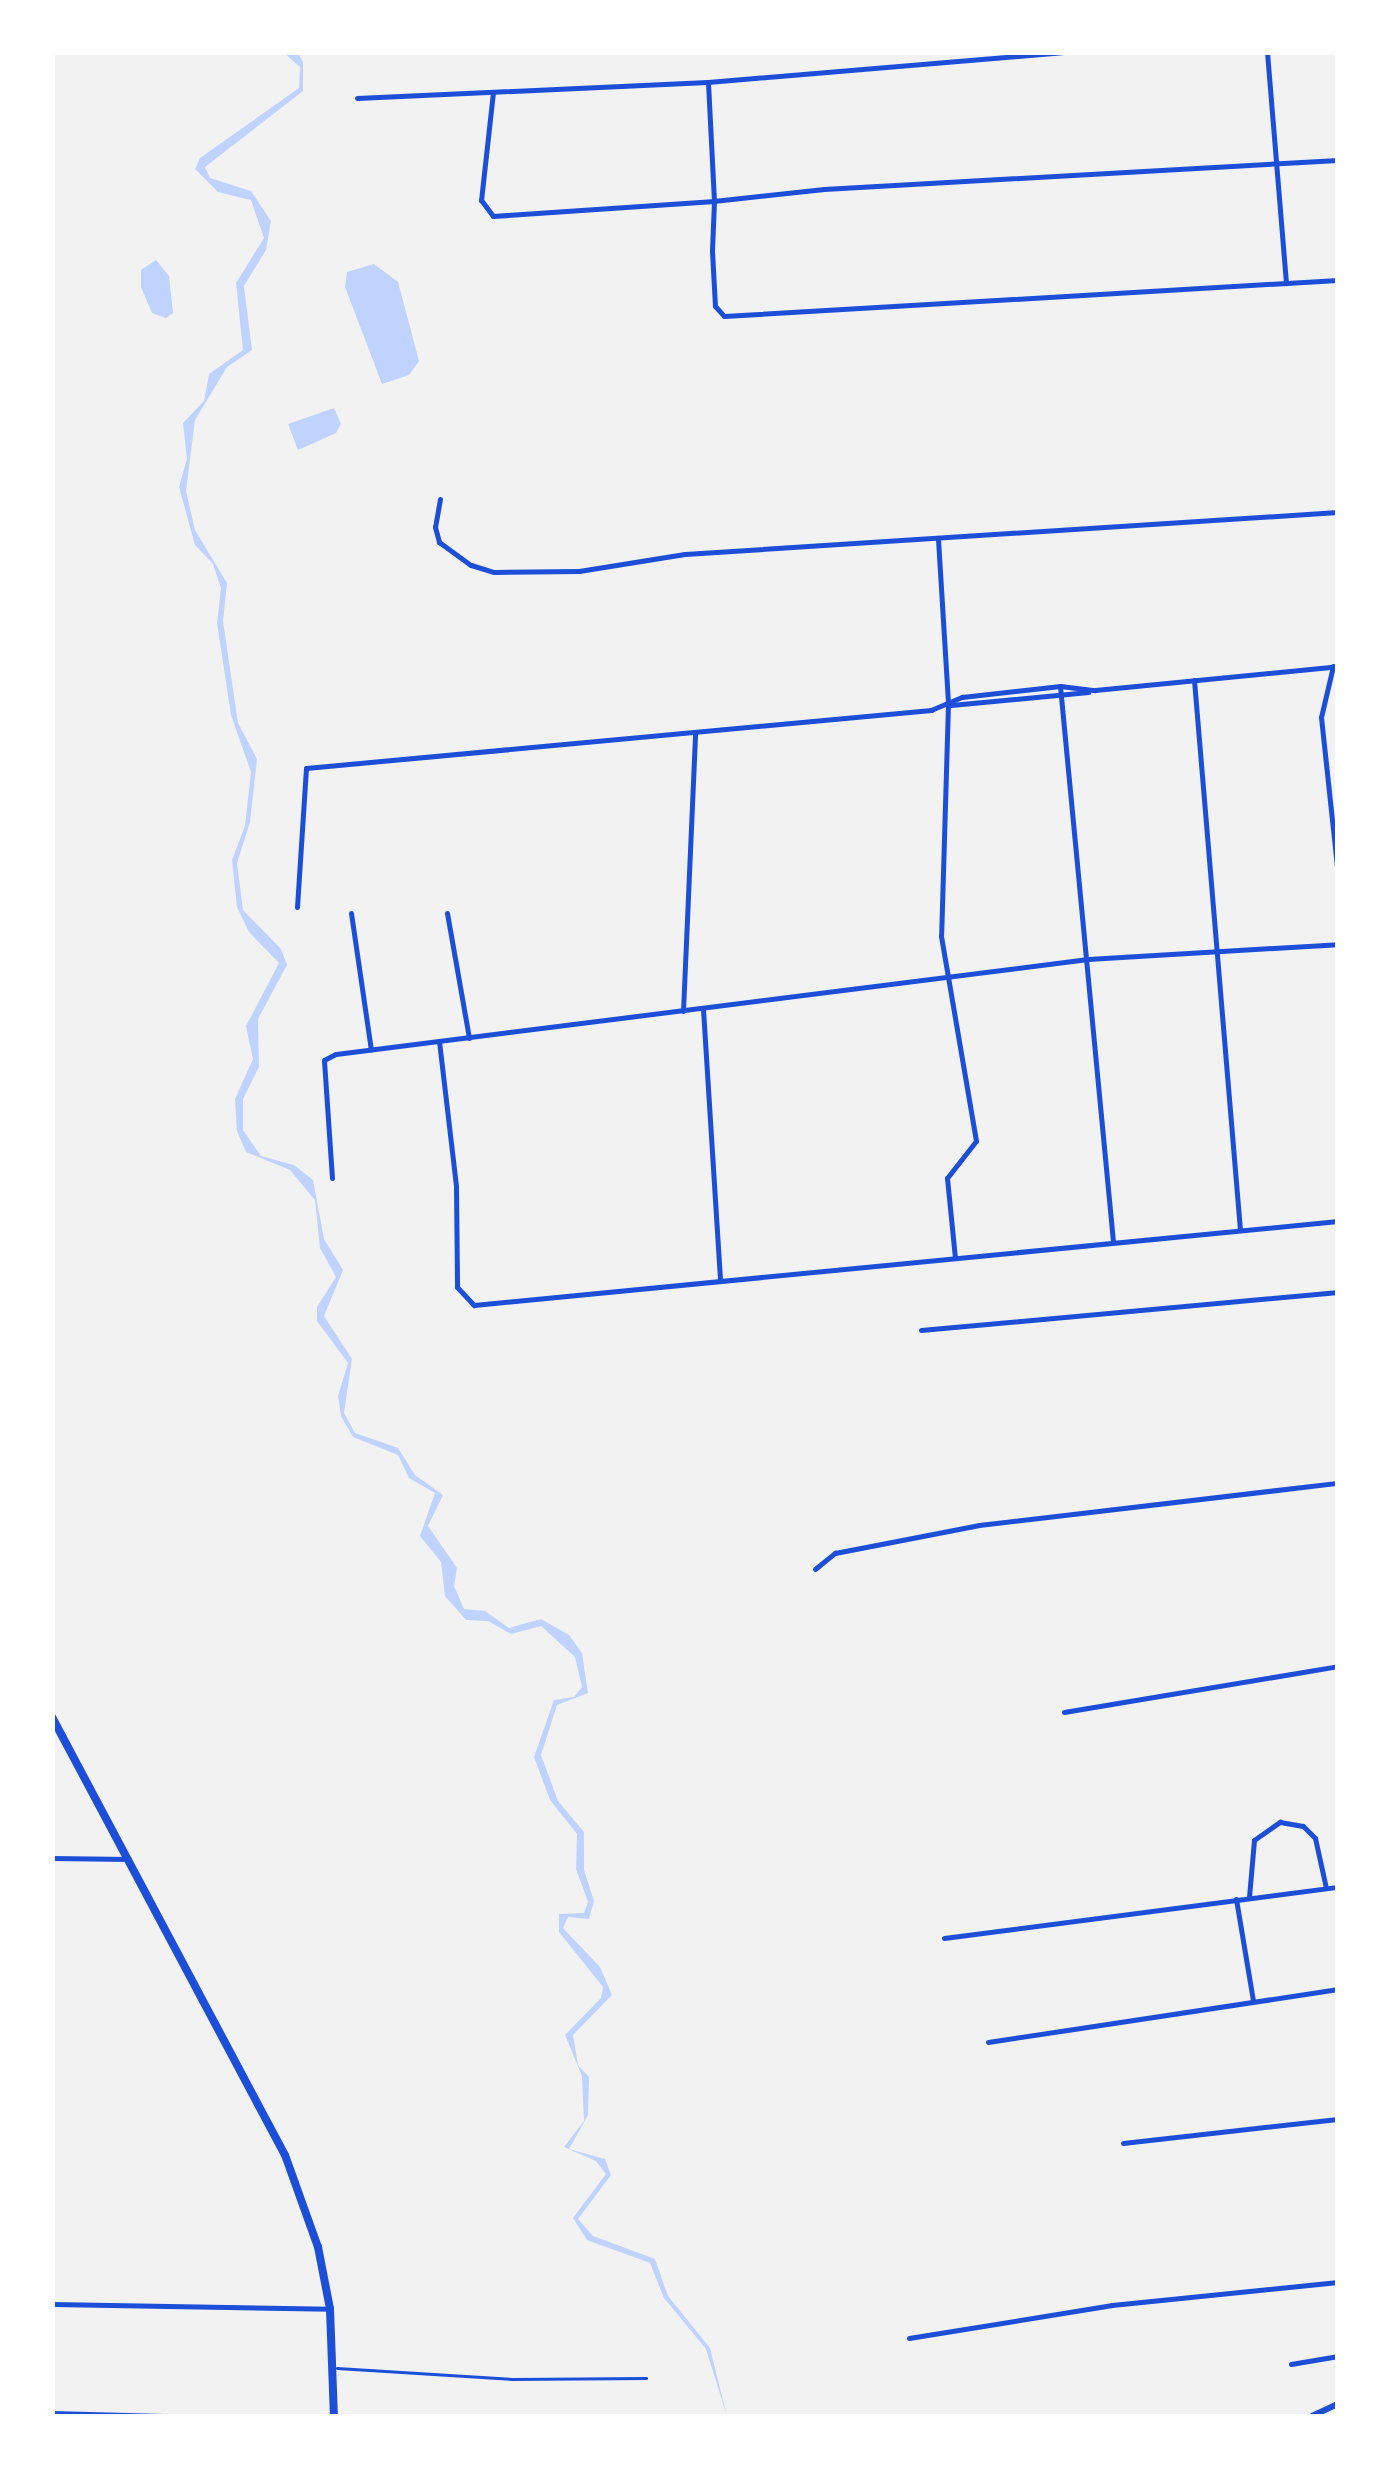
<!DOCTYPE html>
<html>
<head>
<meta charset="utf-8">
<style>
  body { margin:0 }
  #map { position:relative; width:1390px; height:2469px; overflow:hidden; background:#f2f2f2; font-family:Figtree,sans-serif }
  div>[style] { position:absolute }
  .water>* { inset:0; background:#bfd3fe }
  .service>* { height:2.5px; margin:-1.25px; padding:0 1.25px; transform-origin:1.25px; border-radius:1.25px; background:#1d4ed8 }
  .minor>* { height:5px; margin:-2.5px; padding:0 2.5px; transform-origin:2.5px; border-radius:2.5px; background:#1d4ed8 }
  .tertiary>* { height:6px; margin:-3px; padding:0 3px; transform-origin:3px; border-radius:3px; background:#1d4ed8 }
  .secondary>* { height:8px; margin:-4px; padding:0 4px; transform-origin:4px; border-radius:4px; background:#1d4ed8 }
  span { translate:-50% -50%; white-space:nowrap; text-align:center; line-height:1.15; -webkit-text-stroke:8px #fff; paint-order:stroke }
  .frame { position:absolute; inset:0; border:55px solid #fff; pointer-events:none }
</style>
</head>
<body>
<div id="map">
  <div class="water">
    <i style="clip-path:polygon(284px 53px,298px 53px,303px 62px,303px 91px,205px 167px,210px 178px,251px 191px,271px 221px,266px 250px,244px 286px,252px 350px,227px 367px,195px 420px,186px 491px,195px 530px,227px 583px,223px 621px,238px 723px,257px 759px,250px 822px,237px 863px,243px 910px,281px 949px,287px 965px,258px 1019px,259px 1067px,243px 1099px,243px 1130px,261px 1156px,294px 1165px,313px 1180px,324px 1239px,343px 1270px,324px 1316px,352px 1359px,344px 1413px,355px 1433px,398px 1448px,415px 1475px,443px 1495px,428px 1526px,457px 1568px,454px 1586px,464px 1609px,485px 1611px,509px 1628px,541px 1619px,569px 1635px,582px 1653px,588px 1693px,557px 1705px,541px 1755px,558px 1801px,584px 1832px,584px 1870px,594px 1901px,589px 1919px,568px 1917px,563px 1928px,600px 1967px,612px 1995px,573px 2035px,578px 2065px,589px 2077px,588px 2115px,569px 2149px,605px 2159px,611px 2175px,578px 2219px,593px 2236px,655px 2259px,668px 2296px,710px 2348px,727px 2416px,706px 2349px,664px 2298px,650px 2263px,587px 2240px,573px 2218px,606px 2174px,596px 2161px,564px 2147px,584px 2121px,582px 2076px,565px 2035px,601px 1998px,603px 1987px,559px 1932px,559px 1914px,584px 1913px,588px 1902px,576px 1869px,577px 1834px,550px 1800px,534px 1757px,554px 1700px,574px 1697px,582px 1687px,575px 1657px,541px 1626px,511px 1634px,488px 1621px,466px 1620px,445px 1596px,441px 1562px,420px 1536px,435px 1493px,409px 1478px,398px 1455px,353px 1437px,341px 1416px,338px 1396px,348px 1363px,317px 1321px,317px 1307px,336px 1277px,320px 1248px,315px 1200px,290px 1170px,246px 1152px,237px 1131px,235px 1099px,253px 1059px,246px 1026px,279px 963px,249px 932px,237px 907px,232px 860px,245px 826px,251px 772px,231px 715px,217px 623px,221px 588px,213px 564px,195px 545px,179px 487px,187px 459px,183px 423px,204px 401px,209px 374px,243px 350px,236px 283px,264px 238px,251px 200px,218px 192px,195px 169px,200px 158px,299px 88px,300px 67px)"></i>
    <i style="clip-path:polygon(156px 260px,169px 276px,173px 313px,166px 318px,152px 313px,141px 287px,141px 270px)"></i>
    <i style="clip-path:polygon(374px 264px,398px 282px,419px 361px,409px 375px,382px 384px,345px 287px,347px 272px)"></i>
    <i style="clip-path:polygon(334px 408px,341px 424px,336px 433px,298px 450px,288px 424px)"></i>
  </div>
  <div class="service">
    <i style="left:337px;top:2368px;width:175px;rotate:3.6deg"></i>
    <i style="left:512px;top:2379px;width:134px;rotate:-0.4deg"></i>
  </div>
  <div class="minor">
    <i style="left:1267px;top:52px;width:232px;rotate:85.3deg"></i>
    <i style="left:493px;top:92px;width:109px;rotate:96.3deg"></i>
    <i style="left:481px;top:200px;width:20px;rotate:53deg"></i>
    <i style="left:493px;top:216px;width:222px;rotate:-3.9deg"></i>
    <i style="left:714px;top:201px;width:119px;rotate:-92.9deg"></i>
    <i style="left:357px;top:98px;width:351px;rotate:-2.6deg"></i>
    <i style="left:708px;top:82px;width:355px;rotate:-4.8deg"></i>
    <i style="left:1338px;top:160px;width:515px;rotate:176.77deg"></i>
    <i style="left:824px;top:189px;width:111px;rotate:173.8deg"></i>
    <i style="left:714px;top:201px;width:50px;rotate:92.3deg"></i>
    <i style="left:712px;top:251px;width:55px;rotate:86.9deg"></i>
    <i style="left:715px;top:306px;width:13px;rotate:48deg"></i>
    <i style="left:724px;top:316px;width:615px;rotate:-3.36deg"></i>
    <i style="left:440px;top:499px;width:28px;rotate:100deg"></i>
    <i style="left:435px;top:527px;width:16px;rotate:75deg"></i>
    <i style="left:439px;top:542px;width:39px;rotate:36deg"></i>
    <i style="left:471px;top:565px;width:24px;rotate:17deg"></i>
    <i style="left:494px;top:572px;width:85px;rotate:-0.7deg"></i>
    <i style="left:579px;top:571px;width:107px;rotate:-9.1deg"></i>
    <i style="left:685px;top:554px;width:654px;rotate:-3.68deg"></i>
    <i style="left:938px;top:539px;width:165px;rotate:86.5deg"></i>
    <i style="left:948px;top:704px;width:232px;rotate:91.7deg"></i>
    <i style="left:941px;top:936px;width:208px;rotate:80.3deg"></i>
    <i style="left:976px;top:1141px;width:47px;rotate:128.1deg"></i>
    <i style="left:947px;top:1178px;width:80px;rotate:84.3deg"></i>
    <i style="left:1333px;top:666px;width:52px;rotate:103.2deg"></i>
    <i style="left:1321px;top:717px;width:161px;rotate:83.9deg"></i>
    <i style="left:1194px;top:680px;width:552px;rotate:85.22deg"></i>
    <i style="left:1060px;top:686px;width:559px;rotate:84.55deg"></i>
    <i style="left:951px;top:705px;width:138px;rotate:-5.4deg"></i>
    <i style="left:297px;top:907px;width:139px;rotate:-86.3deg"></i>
    <i style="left:306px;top:768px;width:628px;rotate:-5.3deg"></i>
    <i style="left:931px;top:710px;width:34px;rotate:-23deg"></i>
    <i style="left:962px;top:697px;width:99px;rotate:-6.4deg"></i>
    <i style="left:1060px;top:686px;width:35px;rotate:7deg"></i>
    <i style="left:1095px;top:690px;width:244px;rotate:-5.6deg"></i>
    <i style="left:351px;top:913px;width:138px;rotate:81.7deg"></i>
    <i style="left:447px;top:913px;width:127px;rotate:80deg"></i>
    <i style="left:703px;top:1009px;width:272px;rotate:86.4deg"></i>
    <i style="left:683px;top:1011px;width:279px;rotate:-87.5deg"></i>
    <i style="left:439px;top:1041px;width:146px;rotate:83.3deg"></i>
    <i style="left:456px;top:1186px;width:101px;rotate:89.4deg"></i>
    <i style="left:457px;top:1287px;width:25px;rotate:47deg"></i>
    <i style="left:474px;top:1305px;width:868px;rotate:-5.55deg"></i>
    <i style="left:332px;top:1178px;width:118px;rotate:-93.9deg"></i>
    <i style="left:324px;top:1060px;width:13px;rotate:-27deg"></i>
    <i style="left:336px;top:1054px;width:758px;rotate:-7.2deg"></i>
    <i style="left:1088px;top:959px;width:250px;rotate:-3.4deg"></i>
    <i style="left:921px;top:1330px;width:419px;rotate:-5.2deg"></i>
    <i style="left:815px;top:1569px;width:26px;rotate:-39deg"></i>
    <i style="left:835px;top:1553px;width:147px;rotate:-11deg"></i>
    <i style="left:979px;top:1525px;width:361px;rotate:-6.7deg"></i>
    <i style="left:1064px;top:1712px;width:278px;rotate:-9.5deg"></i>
    <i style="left:52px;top:1858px;width:77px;rotate:0.7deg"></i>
    <i style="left:1249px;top:1897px;width:57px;rotate:-85deg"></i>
    <i style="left:1254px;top:1840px;width:32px;rotate:-35deg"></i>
    <i style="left:1280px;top:1822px;width:23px;rotate:10deg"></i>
    <i style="left:1303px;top:1826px;width:17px;rotate:45deg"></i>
    <i style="left:1315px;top:1838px;width:51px;rotate:77.6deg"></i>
    <i style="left:1236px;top:1899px;width:103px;rotate:80.5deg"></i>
    <i style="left:944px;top:1938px;width:397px;rotate:-7.4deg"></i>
    <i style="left:988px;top:2042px;width:354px;rotate:-8.6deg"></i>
    <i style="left:1123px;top:2143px;width:216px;rotate:-6.4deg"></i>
    <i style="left:52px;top:2304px;width:278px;rotate:1deg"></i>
    <i style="left:909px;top:2338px;width:206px;rotate:-9.2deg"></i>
    <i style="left:1112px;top:2305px;width:227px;rotate:-5.8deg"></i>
    <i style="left:1291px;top:2364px;width:48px;rotate:-9.7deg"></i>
    <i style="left:52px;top:2413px;width:111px;rotate:1.5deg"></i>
  </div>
  <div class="tertiary">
    <i style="left:1312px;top:2416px;width:29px;rotate:-25deg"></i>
  </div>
  <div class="secondary">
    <i style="left:52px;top:1717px;width:496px;rotate:62deg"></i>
    <i style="left:285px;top:2155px;width:98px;rotate:70.3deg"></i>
    <i style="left:318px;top:2247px;width:63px;rotate:79deg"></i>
    <i style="left:330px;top:2309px;width:107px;rotate:87.9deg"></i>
  </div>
  <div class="frame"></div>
</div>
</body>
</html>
